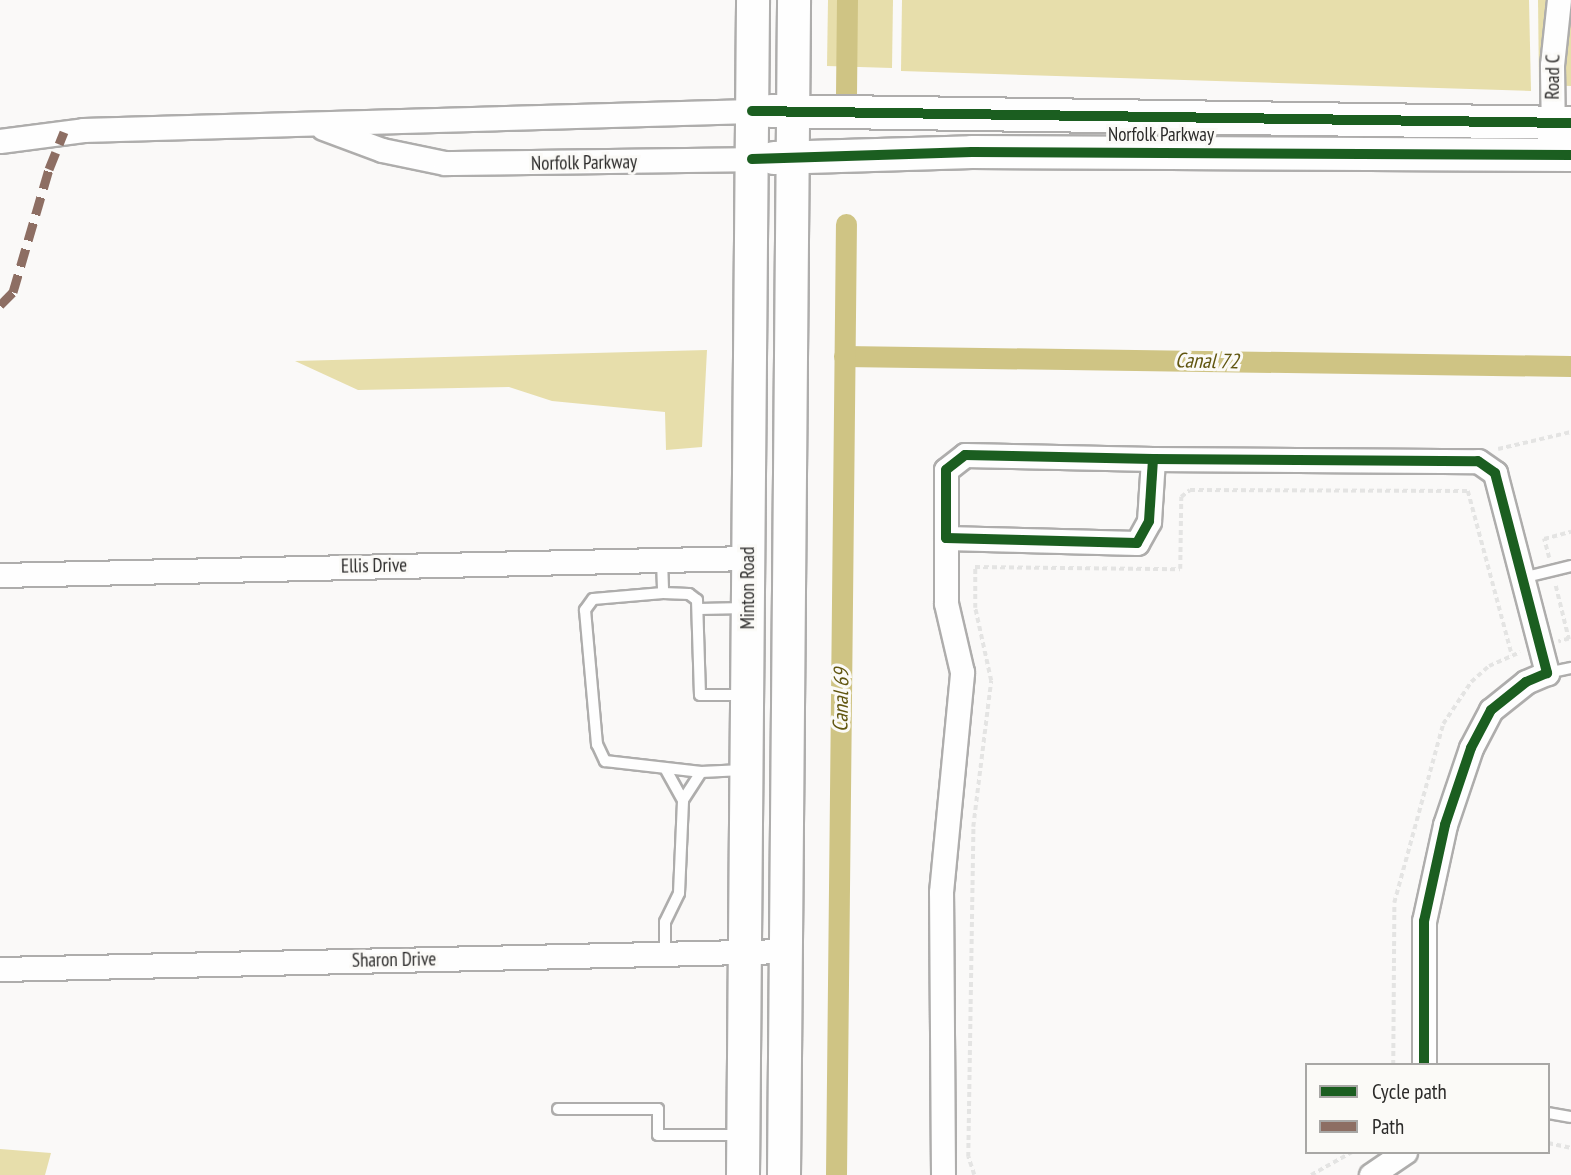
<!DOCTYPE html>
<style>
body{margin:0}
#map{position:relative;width:1571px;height:1175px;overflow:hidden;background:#faf9f8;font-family:"PT Sans Narrow",sans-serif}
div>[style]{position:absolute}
.forest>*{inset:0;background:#e7deab}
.canal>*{height:21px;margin:-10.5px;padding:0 10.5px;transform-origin:10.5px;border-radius:10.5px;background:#cfc484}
.path>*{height:3.5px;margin-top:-1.75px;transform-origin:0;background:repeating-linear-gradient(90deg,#e4e4e3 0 5px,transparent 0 8.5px)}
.roads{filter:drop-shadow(2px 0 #aeadac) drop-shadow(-2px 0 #aeadac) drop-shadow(0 2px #aeadac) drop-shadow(0 -2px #aeadac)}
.lane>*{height:10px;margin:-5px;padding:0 5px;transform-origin:5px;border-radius:5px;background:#fefefe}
.street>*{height:23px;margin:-11.5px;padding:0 11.5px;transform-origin:11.5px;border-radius:11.5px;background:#fefefe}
.secondary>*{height:32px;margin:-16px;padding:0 16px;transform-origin:16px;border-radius:16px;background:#fefefe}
.quiet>*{height:9px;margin-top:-4.5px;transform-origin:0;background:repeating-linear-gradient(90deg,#8d6e63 0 18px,transparent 0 27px)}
.cycleway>*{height:10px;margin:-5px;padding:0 5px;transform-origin:5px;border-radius:5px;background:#1b5e20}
span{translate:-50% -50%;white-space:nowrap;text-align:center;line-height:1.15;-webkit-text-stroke:6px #fbfaf7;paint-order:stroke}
.street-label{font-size:19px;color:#2b2a29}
.water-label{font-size:21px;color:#615610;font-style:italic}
.legend{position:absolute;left:1305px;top:1063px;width:245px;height:91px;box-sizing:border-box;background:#fbfaf7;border:2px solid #a8a7a5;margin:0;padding:9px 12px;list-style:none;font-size:21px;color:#2b2a29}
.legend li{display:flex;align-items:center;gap:14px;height:35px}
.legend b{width:35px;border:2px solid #a8a7a5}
</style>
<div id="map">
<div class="forest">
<div style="clip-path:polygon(828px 0,893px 0,892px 68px,827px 66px)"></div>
<div style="clip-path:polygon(902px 0,1529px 0,1531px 91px,901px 71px)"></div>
<div style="clip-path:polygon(1538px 0,1571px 0,1571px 86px,1539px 85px)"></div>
<div style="clip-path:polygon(707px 350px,702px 447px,666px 450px,665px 412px,552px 401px,509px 387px,358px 390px,295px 361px)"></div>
<div style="clip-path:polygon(0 1149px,51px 1153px,45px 1175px,0 1175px)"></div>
</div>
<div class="canal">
<div style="left:846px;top:94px;width:94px;rotate:-89.4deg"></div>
<div style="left:844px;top:356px;width:727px;rotate:0.79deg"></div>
<div style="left:836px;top:1175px;width:951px;rotate:-89.4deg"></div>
</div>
<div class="path">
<div style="left:1498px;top:449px;width:75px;rotate:-13.1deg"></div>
<div style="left:1549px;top:558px;width:20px;rotate:-105deg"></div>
<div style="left:1544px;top:539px;width:28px;rotate:-15deg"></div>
<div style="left:1556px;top:586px;width:55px;rotate:76.2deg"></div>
<div style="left:1569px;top:639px;width:11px;rotate:165deg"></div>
<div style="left:1393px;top:1065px;width:162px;rotate:-89.6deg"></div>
<div style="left:1394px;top:903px;width:186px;rotate:-74.7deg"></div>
<div style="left:1443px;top:724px;width:50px;rotate:-56.3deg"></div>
<div style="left:1471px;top:682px;width:24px;rotate:-42deg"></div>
<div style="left:1489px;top:666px;width:34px;rotate:-24deg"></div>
<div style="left:1548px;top:1143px;width:24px;rotate:12deg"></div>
<div style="left:974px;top:1175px;width:19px;rotate:-108deg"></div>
<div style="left:968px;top:1157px;width:330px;rotate:-89.1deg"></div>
<div style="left:973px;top:827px;width:147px;rotate:-83deg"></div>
<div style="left:991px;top:681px;width:75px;rotate:-102.4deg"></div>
<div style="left:975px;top:608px;width:41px;rotate:-90deg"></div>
<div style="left:975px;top:567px;width:205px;rotate:0.6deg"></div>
<div style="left:1180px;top:569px;width:72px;rotate:-89.2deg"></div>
<div style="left:1181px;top:497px;width:11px;rotate:-38deg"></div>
<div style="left:1190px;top:490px;width:278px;rotate:0.2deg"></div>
<div style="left:1468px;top:491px;width:170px;rotate:75deg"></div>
<div style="left:1311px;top:1175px;width:47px;rotate:-29.3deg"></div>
</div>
<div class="roads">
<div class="lane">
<div style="left:662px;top:560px;width:33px;rotate:88deg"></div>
<div style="left:663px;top:593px;width:70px;rotate:175.1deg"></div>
<div style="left:593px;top:599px;width:14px;rotate:126deg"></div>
<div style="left:585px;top:610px;width:135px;rotate:84.9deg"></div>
<div style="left:597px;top:744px;width:19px;rotate:65deg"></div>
<div style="left:605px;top:761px;width:97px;rotate:6.5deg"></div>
<div style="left:701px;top:772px;width:42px;rotate:-2.7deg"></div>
<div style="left:1522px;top:578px;width:50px;rotate:-13.8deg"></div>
<div style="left:663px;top:593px;width:26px;rotate:2deg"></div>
<div style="left:689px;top:594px;width:10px;rotate:37deg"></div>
<div style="left:697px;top:600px;width:95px;rotate:88.2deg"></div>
<div style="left:700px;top:695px;width:45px"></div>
<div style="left:699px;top:609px;width:46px;rotate:-1.2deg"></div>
<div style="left:1547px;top:673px;width:25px;rotate:-12deg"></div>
<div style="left:665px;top:768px;width:37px;rotate:61deg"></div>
<div style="left:665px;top:954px;width:32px;rotate:-90deg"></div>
<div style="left:665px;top:922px;width:32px;rotate:-64deg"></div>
<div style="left:679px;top:893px;width:93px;rotate:-87.5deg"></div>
<div style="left:683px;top:800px;width:33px;rotate:-57deg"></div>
<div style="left:558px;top:1109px;width:100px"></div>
<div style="left:658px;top:1109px;width:26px;rotate:90deg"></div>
<div style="left:658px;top:1135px;width:83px"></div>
<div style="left:1548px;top:1113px;width:23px;rotate:10deg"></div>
</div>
<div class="street">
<div style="left:323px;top:128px;width:63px;rotate:20.4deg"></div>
<div style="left:382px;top:150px;width:64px;rotate:11.7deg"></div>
<div style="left:445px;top:163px;width:307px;rotate:-0.7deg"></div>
<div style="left:1553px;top:138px;width:73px;rotate:-90.8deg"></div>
<div style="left:1552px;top:65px;width:65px;rotate:-83.9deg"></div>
<div style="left:0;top:141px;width:84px;rotate:-7.5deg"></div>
<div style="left:83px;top:130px;width:669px;rotate:-1.63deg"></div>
<div style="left:1153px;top:459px;width:188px;rotate:-178.8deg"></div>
<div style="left:965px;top:455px;width:24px;rotate:142deg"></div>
<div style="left:946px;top:470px;width:68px;rotate:90deg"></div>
<div style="left:946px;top:538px;width:191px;rotate:1.5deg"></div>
<div style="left:1137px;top:543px;width:25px;rotate:-61deg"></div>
<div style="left:1149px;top:521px;width:62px;rotate:-86.3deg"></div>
<div style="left:1153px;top:459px;width:325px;rotate:0.4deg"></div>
<div style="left:1478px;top:461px;width:21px;rotate:35deg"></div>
<div style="left:1495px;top:473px;width:207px;rotate:75.4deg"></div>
<div style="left:1547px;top:673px;width:23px;rotate:157deg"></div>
<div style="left:1526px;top:682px;width:45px;rotate:141.3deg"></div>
<div style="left:1491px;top:710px;width:43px;rotate:117.8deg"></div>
<div style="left:1471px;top:748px;width:81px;rotate:108.7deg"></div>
<div style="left:1445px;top:825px;width:98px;rotate:102.3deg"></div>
<div style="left:1424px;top:921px;width:144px;rotate:90deg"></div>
<div style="left:0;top:575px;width:748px;rotate:-1.3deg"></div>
<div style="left:0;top:969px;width:787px;rotate:-1.31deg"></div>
<div style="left:943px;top:1175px;width:283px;rotate:-90.4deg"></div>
<div style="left:941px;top:892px;width:221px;rotate:-84.5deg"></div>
<div style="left:962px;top:672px;width:71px;rotate:-103.1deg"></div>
<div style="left:946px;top:603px;width:65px;rotate:-90deg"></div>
<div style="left:1371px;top:1175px;width:41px;rotate:-34.1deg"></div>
</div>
<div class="secondary">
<div style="left:771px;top:111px;width:800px;rotate:0.86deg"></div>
<div style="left:774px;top:158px;width:198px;rotate:-1.7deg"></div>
<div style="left:972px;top:152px;width:599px;rotate:0.29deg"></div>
<div style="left:743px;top:1175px;width:1175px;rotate:-89.51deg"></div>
<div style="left:784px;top:1175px;width:1175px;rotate:-89.51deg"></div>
</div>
</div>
<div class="quiet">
<div style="left:0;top:305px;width:18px;rotate:-45deg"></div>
<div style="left:13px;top:292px;width:128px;rotate:-73.7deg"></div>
<div style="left:49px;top:169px;width:40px;rotate:-68deg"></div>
</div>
<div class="cycleway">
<div style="left:752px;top:111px;width:819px;rotate:0.84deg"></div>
<div style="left:752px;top:159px;width:220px;rotate:-1.8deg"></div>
<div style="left:972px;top:152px;width:599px;rotate:0.29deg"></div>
<div style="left:1153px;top:459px;width:188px;rotate:-178.8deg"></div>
<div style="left:965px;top:455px;width:24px;rotate:142deg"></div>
<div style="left:946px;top:470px;width:68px;rotate:90deg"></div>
<div style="left:946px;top:538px;width:191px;rotate:1.5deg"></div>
<div style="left:1137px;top:543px;width:25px;rotate:-61deg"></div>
<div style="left:1149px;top:521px;width:62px;rotate:-86.3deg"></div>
<div style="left:1153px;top:459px;width:325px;rotate:0.4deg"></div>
<div style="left:1478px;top:461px;width:21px;rotate:35deg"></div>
<div style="left:1495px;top:473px;width:207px;rotate:75.4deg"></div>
<div style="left:1547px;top:673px;width:23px;rotate:157deg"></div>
<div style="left:1526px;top:682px;width:45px;rotate:141.3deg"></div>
<div style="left:1491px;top:710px;width:43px;rotate:117.8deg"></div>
<div style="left:1471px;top:748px;width:81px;rotate:108.7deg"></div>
<div style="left:1445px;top:825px;width:98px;rotate:102.3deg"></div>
<div style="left:1424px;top:921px;width:144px;rotate:90deg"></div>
</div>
<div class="street-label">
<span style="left:1553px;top:77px;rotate:-89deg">Road C</span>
<span style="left:1161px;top:135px">Norfolk Parkway</span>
<span style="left:584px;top:163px;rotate:-1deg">Norfolk Parkway</span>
<span style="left:374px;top:566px;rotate:-1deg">Ellis Drive</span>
<span style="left:748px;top:588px;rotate:-90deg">Minton Road</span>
<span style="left:394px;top:960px;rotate:-1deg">Sharon Drive</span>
</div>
<div class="water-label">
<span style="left:1207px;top:361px;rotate:1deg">Canal 72</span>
<span style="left:841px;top:700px;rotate:-89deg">Canal 69</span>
</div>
<ul class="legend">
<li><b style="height:9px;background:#1b5e20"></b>Cycle path</li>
<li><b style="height:9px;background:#8d6e63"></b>Path</li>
</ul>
</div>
